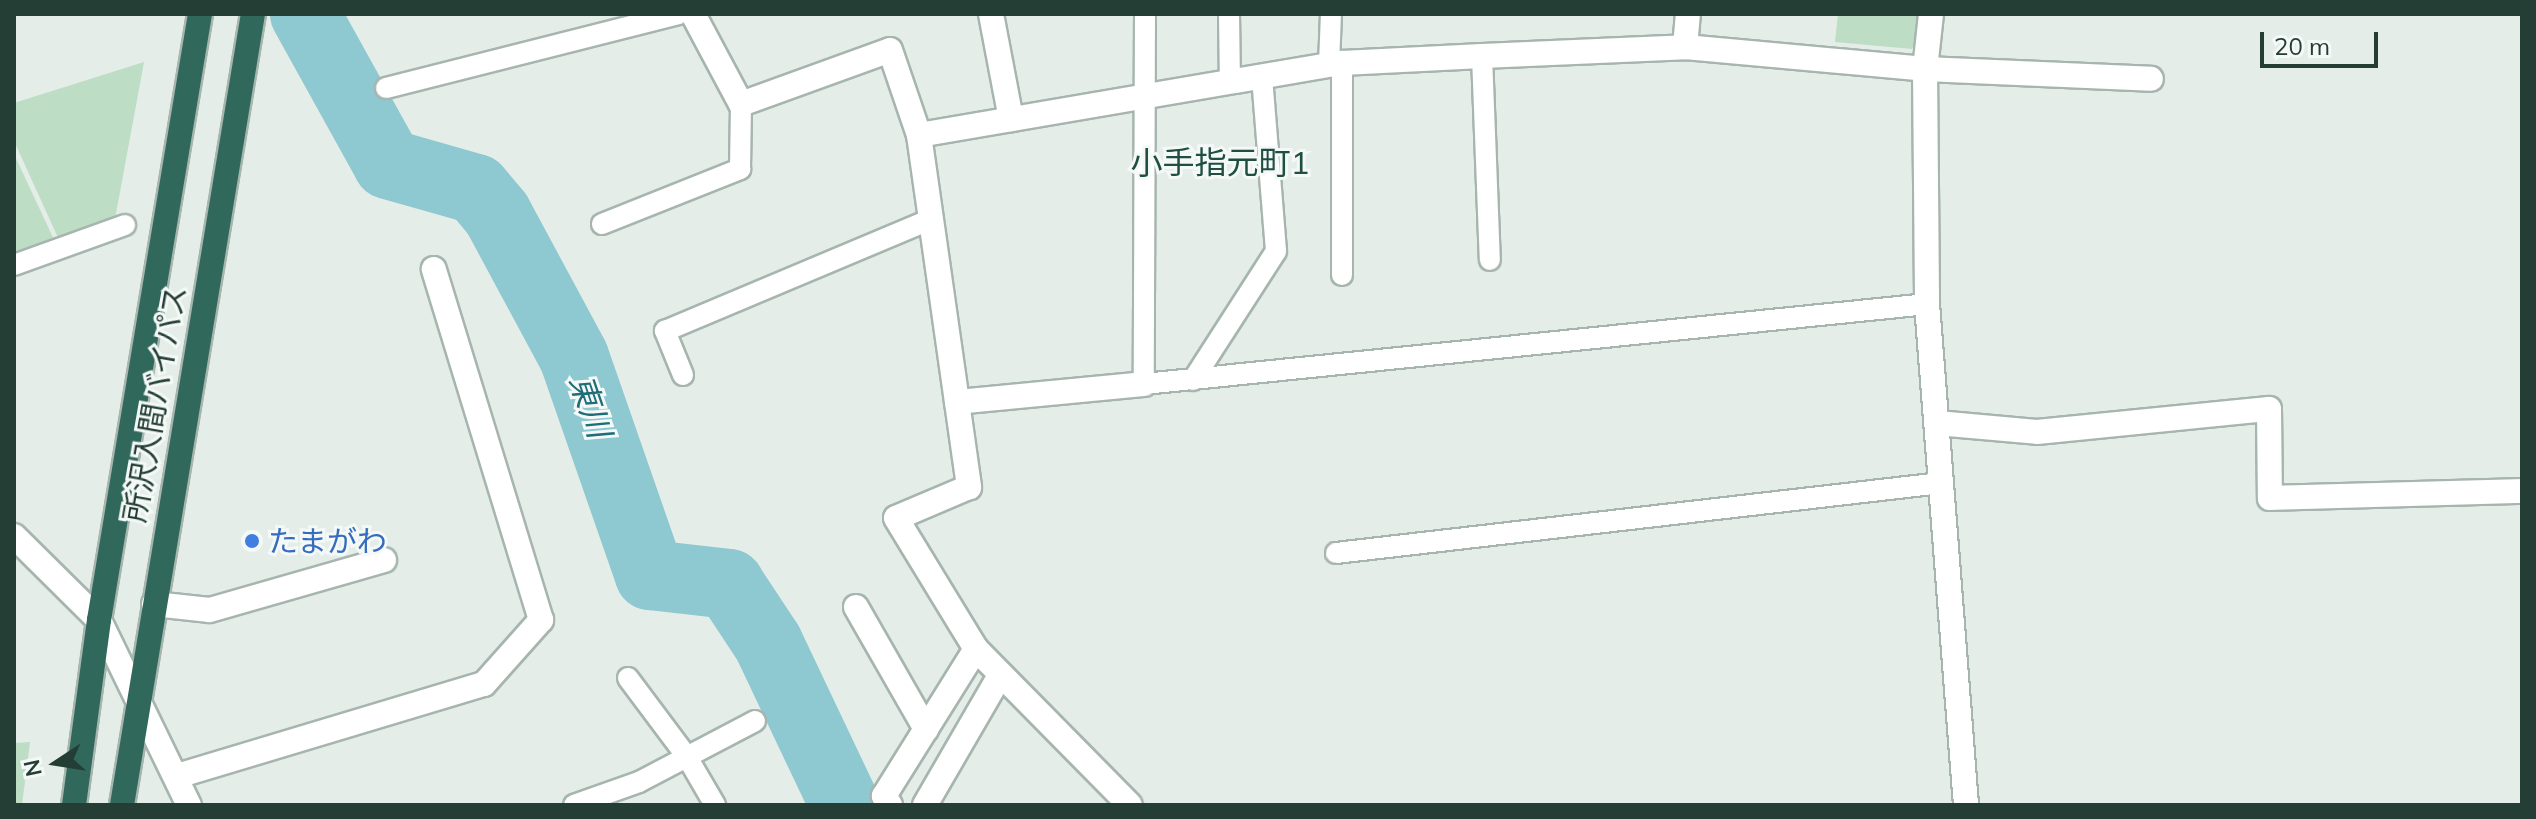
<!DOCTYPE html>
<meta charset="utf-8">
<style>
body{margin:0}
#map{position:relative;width:2536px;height:819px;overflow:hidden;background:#e4ede8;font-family:Mulish,"Noto Sans JP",sans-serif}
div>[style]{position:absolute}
.green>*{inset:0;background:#bdddc5}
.river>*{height:70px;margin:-35px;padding:0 35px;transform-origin:35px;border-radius:35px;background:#8ec8d0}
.roads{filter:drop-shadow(2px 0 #a7b5af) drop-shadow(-2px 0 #a7b5af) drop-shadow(0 2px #a7b5af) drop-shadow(0 -2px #a7b5af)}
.lane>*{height:20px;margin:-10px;padding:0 10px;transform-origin:10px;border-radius:10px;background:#fff}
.street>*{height:24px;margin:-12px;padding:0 12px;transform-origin:12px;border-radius:12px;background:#fff}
.highway>*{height:24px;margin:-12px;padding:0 12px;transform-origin:12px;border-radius:12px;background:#30695b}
.dots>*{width:22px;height:22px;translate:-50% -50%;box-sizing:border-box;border:4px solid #f4f9f7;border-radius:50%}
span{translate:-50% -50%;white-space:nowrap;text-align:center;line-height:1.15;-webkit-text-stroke:6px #f4f9f7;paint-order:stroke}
.street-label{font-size:30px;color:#243e36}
.shop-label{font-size:30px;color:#366cbe}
.left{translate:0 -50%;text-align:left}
.neighbourhood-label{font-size:32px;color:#204f42}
.water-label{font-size:32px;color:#1f6d78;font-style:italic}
.frame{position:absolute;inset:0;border:16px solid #243e36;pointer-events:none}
.north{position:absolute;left:16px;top:723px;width:80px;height:80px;-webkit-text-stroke:6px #f4f9f7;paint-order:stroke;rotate:258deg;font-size:22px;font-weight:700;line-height:32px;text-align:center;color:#243e36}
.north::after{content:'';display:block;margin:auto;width:28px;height:36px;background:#243e36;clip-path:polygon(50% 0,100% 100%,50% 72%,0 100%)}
.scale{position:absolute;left:2260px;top:32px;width:118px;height:36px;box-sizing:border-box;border:4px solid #243e36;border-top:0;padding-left:10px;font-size:24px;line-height:28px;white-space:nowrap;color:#243e36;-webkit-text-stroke:6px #f4f9f7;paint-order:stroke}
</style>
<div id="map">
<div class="green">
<div style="clip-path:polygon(1838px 14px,1920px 14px,1917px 39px,1912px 49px,1835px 42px)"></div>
<div style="clip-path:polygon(144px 62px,115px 219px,60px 242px,14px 141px,14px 103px)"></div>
<div style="clip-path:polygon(14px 154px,56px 244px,14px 258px)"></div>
<div style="clip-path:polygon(30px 742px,22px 805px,14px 805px,14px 743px)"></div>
</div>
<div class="river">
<div style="left:305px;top:14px;width:171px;rotate:61deg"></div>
<div style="left:388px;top:164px;width:91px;rotate:15.9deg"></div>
<div style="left:476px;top:189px;width:33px;rotate:50deg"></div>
<div style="left:497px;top:214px;width:162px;rotate:61.7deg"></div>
<div style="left:574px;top:357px;width:231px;rotate:70.8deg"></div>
<div style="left:650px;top:575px;width:80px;rotate:6.5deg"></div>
<div style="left:729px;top:584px;width:71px;rotate:56.5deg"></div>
<div style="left:768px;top:643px;width:179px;rotate:64.6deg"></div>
</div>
<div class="roads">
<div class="lane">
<div style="left:1145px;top:14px;width:370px;rotate:90.2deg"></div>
<div style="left:1144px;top:384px;width:787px;rotate:-5.83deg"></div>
<div style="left:1229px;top:14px;width:68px;rotate:89.2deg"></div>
<div style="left:1482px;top:56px;width:204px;rotate:87.8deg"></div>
<div style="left:1342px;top:63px;width:212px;rotate:90deg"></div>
<div style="left:1329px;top:65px;width:51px;rotate:-87.8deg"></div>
<div style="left:386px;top:88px;width:302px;rotate:-14.2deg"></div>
<div style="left:602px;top:224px;width:149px;rotate:-21.7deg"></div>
<div style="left:740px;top:169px;width:65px;rotate:-89.1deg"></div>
<div style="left:14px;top:265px;width:118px;rotate:-19.8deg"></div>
<div style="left:683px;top:375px;width:48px;rotate:-112.2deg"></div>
<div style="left:665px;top:331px;width:289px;rotate:-22.8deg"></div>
<div style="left:1193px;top:380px;width:153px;rotate:-57.2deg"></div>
<div style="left:1276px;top:251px;width:176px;rotate:-94.6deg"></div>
<div style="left:1336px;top:553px;width:609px;rotate:-6.6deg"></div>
<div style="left:628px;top:678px;width:99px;rotate:53.2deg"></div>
<div style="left:687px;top:757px;width:56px;rotate:59.7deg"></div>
<div style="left:574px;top:805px;width:69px;rotate:-19.5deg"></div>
<div style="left:639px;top:782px;width:131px;rotate:-27.7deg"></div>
</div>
<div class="street">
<div style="left:693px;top:14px;width:102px;rotate:61.9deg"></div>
<div style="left:741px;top:104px;width:158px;rotate:-19.9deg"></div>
<div style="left:890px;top:50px;width:90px;rotate:71.2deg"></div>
<div style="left:919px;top:135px;width:429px;rotate:-9.7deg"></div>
<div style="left:1342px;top:63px;width:140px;rotate:-2.9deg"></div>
<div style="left:1482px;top:56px;width:203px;rotate:-2.5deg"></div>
<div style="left:1685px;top:47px;width:241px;rotate:5.2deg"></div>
<div style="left:1925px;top:69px;width:226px;rotate:2.5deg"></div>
<div style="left:991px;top:14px;width:107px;rotate:79.2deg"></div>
<div style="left:1931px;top:14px;width:55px;rotate:96.2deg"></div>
<div style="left:1925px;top:69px;width:235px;rotate:89.5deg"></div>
<div style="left:1927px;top:304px;width:503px;rotate:85.55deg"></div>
<div style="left:1685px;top:47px;width:33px;rotate:-85deg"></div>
<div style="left:919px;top:135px;width:356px;rotate:81.9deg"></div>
<div style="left:969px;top:487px;width:79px;rotate:157deg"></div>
<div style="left:896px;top:518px;width:153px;rotate:58.6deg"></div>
<div style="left:976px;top:649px;width:219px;rotate:45.4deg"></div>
<div style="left:957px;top:402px;width:188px;rotate:-5.5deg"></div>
<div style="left:1937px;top:423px;width:100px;rotate:5.1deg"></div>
<div style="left:2037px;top:432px;width:233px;rotate:-5.7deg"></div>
<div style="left:2269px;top:409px;width:89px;rotate:89.4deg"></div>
<div style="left:2270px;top:498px;width:252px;rotate:-1.6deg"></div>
<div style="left:14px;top:536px;width:120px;rotate:44.7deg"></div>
<div style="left:99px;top:620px;width:206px;rotate:64.1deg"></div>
<div style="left:154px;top:604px;width:56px;rotate:6.1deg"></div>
<div style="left:210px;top:610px;width:181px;rotate:-16deg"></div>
<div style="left:856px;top:607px;width:141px;rotate:60.2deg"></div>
<div style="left:177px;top:776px;width:320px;rotate:-16.7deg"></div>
<div style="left:484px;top:684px;width:86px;rotate:-48.3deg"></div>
<div style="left:541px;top:620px;width:367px;rotate:-107deg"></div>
<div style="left:890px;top:805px;width:11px;rotate:-124deg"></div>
<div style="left:884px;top:796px;width:173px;rotate:-58deg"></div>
<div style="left:925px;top:805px;width:151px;rotate:-59.9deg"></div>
</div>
<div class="highway">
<div style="left:74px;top:805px;width:187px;rotate:-82.3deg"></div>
<div style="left:99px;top:620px;width:614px;rotate:-80.54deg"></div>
<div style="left:122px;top:805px;width:802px;rotate:-80.6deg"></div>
</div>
</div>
<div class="dots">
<div style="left:252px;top:541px;background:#3f7fe0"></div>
</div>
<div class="street-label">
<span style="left:155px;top:404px;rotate:-80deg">所沢入間バイパス</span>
</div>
<div class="shop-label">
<span class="left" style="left:268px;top:541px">たまがわ</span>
</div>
<div class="neighbourhood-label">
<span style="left:1220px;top:162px">小手指元町1</span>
</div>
<div class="water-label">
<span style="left:591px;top:406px;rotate:71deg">東川</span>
</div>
<div class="frame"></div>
<div class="north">N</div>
<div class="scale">20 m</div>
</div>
